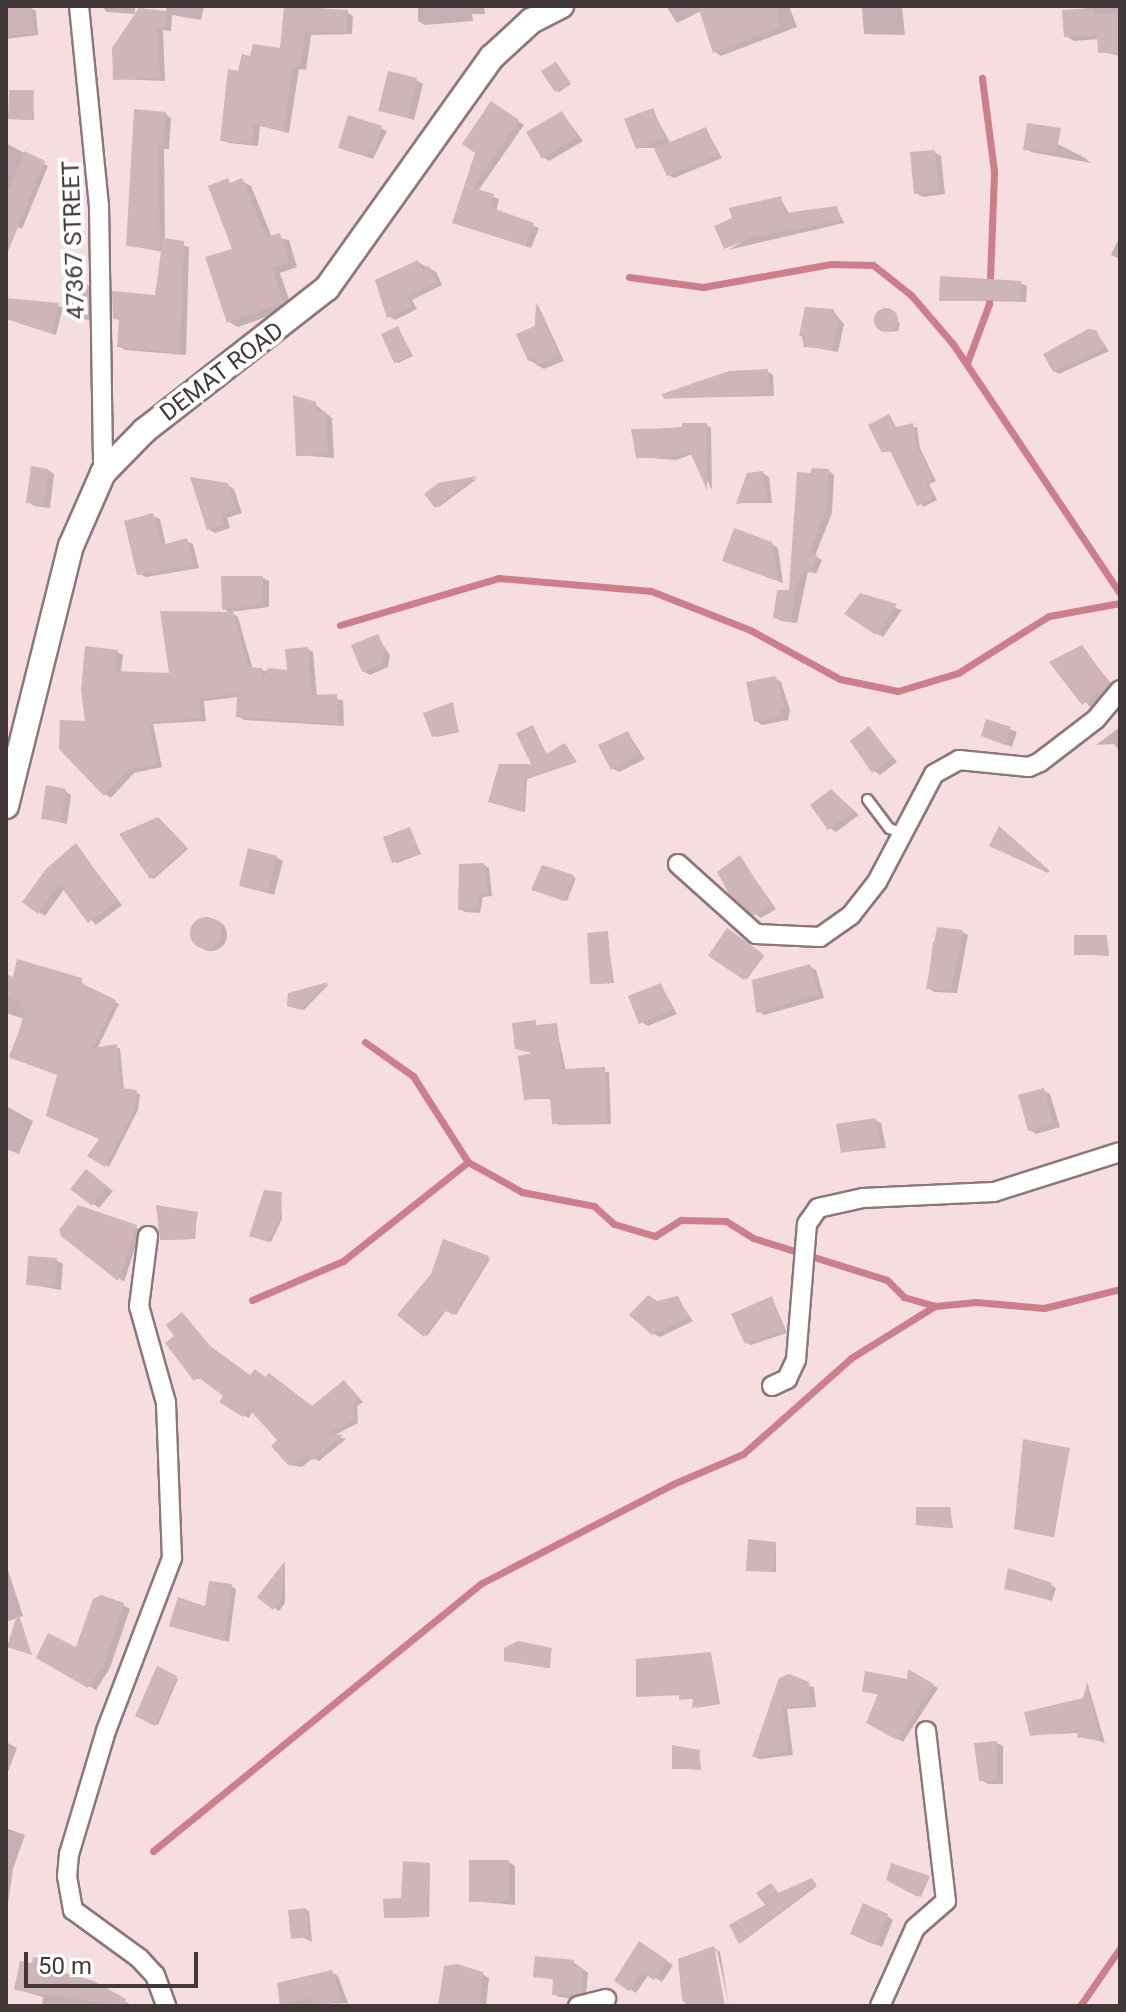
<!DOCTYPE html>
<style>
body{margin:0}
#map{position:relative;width:1126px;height:2012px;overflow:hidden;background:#f6dde0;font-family:Roboto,sans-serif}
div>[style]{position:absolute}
.shadow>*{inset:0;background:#0003}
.round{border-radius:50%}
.stream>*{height:7px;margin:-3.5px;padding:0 3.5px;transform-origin:3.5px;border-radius:3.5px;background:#cc7e8b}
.building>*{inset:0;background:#cdb5b8}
.roads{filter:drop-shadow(2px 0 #8d777a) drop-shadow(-2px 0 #8d777a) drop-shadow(0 2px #8d777a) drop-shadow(0 -2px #8d777a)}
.service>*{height:9px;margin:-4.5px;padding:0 4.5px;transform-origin:4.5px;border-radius:4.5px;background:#fff}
.minor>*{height:18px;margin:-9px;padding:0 9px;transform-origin:9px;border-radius:9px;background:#fff}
.tertiary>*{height:24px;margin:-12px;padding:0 12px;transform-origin:12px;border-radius:12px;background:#fff}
span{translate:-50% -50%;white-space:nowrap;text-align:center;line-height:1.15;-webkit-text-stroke:8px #fff;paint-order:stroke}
.street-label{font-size:24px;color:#423839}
.frame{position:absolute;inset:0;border:8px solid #423839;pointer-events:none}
.scale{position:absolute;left:24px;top:1952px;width:174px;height:36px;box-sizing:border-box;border:4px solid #423839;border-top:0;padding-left:10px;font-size:24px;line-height:28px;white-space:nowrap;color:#423839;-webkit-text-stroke:6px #fff;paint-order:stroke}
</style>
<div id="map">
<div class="shadow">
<div style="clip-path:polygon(101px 6px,135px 6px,135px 14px,107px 12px)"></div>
<div style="clip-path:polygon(167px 6px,204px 6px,201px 20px,172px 15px,171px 31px,163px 30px,165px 81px,115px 79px,140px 10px,166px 13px)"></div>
<div style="clip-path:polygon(302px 6px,347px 12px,353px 16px,352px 34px,311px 35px,306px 70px,299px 69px,289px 133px,260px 126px,258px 146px,229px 143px,222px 140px,240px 73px,252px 59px,281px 51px)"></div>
<div style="clip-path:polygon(418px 6px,484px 6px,485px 14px,472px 14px,473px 21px,425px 25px,418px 21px)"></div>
<div style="clip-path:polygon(666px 6px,789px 6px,797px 27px,721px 56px,715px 52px,701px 11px,677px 23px)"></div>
<div style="clip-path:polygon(902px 6px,905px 35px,864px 34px,862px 8px)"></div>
<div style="clip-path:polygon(1099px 6px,1120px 6px,1120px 56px,1099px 51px,1099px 39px,1074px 41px,1066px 36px,1064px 12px)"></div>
<div style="clip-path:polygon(31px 8px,36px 11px,38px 35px,6px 39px,6px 10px)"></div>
<div style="clip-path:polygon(556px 64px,571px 84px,559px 92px,556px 91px)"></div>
<div style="clip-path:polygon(416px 80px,423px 84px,414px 120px,381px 110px)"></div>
<div style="clip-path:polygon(33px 92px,34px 120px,13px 119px)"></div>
<div style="clip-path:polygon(497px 107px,524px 125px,478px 191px,499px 199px,496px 211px,539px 228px,531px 248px,454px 222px)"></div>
<div style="clip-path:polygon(652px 110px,671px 144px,706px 129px,722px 158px,674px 178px,668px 175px,655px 148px,638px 148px)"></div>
<div style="clip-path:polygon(562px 113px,583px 141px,549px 161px,543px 157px)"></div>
<div style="clip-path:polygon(165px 114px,171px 118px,169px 149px,164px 149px,165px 241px,189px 247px,186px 355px,125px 350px,119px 346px,120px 321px,115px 318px,156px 297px,163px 252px,128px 245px)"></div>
<div style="clip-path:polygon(381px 128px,387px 131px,373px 159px,347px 150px)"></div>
<div style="clip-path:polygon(1028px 129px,1085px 158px,1091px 163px,1031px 152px,1025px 148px)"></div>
<div style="clip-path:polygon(6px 143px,48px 166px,22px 229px,6px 222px)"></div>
<div style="clip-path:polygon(934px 152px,941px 156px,945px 194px,923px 197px,916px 193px)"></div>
<div style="clip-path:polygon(242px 181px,251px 186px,272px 237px,289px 240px,297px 267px,280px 273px,292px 308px,238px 327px,229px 322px)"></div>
<div style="clip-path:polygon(781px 199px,789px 214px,837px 208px,844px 223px,728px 250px,759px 232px,726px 248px,717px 227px,734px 220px,732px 209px)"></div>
<div style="clip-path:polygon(1117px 242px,1120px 243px,1120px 259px,1111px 255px)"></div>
<div style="clip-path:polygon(418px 262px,436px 272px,442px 285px,412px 300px,417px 309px,395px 320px,388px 316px)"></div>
<div style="clip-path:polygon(1020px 283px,1027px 286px,1026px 302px,941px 300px)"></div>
<div style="clip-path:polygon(88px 286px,94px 290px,95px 320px,75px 319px,69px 315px)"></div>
<div style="clip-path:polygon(6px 302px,63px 307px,56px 335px,6px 318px)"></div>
<div style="clip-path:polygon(538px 305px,564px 361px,544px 369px,529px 360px)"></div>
<div style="clip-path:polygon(886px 310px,900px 323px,898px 331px,890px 332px,877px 321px)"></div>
<div style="clip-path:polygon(833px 311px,844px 324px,838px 352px,805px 346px,801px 335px)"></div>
<div style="clip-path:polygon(398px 328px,413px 356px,398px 363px,396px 362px)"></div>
<div style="clip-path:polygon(1096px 332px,1109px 351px,1059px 374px,1054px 371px)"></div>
<div style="clip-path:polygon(767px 371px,773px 375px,774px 396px,665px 398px)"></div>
<div style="clip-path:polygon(315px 404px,332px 418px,334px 458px,298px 455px)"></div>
<div style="clip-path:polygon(889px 417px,898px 429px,917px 427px,920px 448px,936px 481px,929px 484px,937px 500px,923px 507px,893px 451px,884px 452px)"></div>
<div style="clip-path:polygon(706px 425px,711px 428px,712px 490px,693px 454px,676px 460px,638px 457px,633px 431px)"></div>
<div style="clip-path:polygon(48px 470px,54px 474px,50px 508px,34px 506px,28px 502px)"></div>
<div style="clip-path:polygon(829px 471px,834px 475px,832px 513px,815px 556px,822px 560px,816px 574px,808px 571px,797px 623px,781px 621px,775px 617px,790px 592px)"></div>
<div style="clip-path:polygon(762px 473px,769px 477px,772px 503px,739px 503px)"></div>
<div style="clip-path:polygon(477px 479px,439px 507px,436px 506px,439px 485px)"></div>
<div style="clip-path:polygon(227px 485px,234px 489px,242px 513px,227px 518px,230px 528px,215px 533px,208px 529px)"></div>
<div style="clip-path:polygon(153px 516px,160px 519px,166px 546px,187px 541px,193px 544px,199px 568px,146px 577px,139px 574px)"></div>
<div style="clip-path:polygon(771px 544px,778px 548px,783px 583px,731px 564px)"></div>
<div style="clip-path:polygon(263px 578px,269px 581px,269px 607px,230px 612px,238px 617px,253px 670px,290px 672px,307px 649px,313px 652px,317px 697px,343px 700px,344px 726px,244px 720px,238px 716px,239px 697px,204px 701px,206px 721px,153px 724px,162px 767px,134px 773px,111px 798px,105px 794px,87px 723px,117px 652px,123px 655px,121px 673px,171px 675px,232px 614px,224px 609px)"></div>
<div style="clip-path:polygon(860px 595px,902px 610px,883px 637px,877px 634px)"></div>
<div style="clip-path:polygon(377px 636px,390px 655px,388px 667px,370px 675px,363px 671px)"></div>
<div style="clip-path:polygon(1082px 648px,1115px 688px,1090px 707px,1052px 663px)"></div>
<div style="clip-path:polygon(775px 678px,781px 682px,790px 710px,788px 720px,762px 725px,756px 721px)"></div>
<div style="clip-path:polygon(453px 705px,459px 732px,437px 737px,434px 735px)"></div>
<div style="clip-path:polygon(988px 721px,1017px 732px,1012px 747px,989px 738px)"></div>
<div style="clip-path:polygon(1120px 727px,1120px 752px,1114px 744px,1096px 745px)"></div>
<div style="clip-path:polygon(532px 728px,548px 756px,565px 745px,577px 762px,527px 779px,525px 812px,493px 802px,534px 766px)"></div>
<div style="clip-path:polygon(870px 729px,897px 762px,880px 775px,874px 771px)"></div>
<div style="clip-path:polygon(628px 733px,645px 759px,619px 772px,612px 768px)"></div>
<div style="clip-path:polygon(65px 791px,71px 795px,67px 824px,43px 818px)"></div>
<div style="clip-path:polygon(838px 796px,859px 815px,836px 832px,830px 828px)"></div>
<div style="clip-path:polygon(161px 821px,188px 849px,154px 879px,151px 878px)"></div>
<div style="clip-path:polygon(410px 829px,421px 854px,397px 863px,394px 861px)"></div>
<div style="clip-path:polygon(76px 846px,122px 905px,96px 925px,65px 888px,45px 916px,39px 912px)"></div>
<div style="clip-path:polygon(276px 857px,283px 861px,274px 895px,241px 885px)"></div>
<div style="clip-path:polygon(740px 858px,776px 909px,761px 918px,755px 914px)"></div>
<div style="clip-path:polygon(484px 865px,489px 868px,492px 896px,483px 897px,480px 913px,465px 912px,460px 909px)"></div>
<div style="clip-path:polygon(543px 867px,576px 878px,567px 901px,536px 890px)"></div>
<div class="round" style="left:195px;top:919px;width:32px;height:32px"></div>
<div style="clip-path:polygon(728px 931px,764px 956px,747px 979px,711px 955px)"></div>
<div style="clip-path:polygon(962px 932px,968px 935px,957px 993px,934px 992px,928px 988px,933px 942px)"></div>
<div style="clip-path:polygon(607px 933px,614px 983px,595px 984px,592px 983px)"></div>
<div style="clip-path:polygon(1107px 937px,1109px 956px,1076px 954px)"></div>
<div style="clip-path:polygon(810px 967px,816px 970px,824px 998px,764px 1015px,758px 1011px)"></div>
<div style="clip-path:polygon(6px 978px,81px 979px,84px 987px,119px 1004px,97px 1049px,120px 1048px,124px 1090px,140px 1094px,138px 1110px,109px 1167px,90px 1155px,101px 1138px,59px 1075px,9px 1057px,24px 1019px,6px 1013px)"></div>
<div style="clip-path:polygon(329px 984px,304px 1010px,292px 1007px,290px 995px)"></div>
<div style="clip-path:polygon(661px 985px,677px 1014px,648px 1026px,641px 1022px)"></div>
<div style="clip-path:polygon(514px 1025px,556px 1025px,566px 1071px,609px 1072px,611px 1124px,558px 1125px,552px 1099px,525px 1099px,537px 1054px)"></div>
<div style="clip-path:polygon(1043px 1090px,1050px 1094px,1060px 1127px,1036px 1134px,1030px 1130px)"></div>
<div style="clip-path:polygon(6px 1106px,33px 1121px,19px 1154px,6px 1149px)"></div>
<div style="clip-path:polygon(875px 1120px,881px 1123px,886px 1148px,843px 1152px)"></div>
<div style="clip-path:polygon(92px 1175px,113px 1191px,99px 1208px,93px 1204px)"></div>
<div style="clip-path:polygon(281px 1194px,282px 1219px,271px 1242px,254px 1237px)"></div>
<div style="clip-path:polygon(197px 1213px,195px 1239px,164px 1240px)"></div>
<div style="clip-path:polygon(136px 1227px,141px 1230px,124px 1282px,62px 1230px)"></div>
<div style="clip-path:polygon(444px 1242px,490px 1259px,456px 1315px,447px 1309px,427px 1336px,400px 1315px,432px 1275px)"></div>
<div style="clip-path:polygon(56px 1260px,63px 1264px,61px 1290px,28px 1284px)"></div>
<div style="clip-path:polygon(677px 1298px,693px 1321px,660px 1337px,654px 1334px,657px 1303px)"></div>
<div style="clip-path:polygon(772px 1298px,787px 1333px,751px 1345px,747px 1343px)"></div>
<div style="clip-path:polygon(182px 1315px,215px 1352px,251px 1377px,313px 1408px,345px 1383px,349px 1386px,363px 1402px,357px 1406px,358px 1423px,333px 1436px,346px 1439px,319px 1461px,313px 1458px,302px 1467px,290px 1465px,280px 1440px,253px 1410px,249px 1418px,221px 1402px,225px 1395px,204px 1379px,196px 1379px,177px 1336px)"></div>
<div style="clip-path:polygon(1069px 1450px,1054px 1537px,1018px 1529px)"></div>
<div style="clip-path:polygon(950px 1509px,953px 1528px,920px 1525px)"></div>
<div style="clip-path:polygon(776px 1544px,776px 1572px,748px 1570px)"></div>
<div style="clip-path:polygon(6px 1564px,23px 1616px,6px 1622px)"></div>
<div style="clip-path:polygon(285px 1564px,285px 1603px,279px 1611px,260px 1597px)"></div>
<div style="clip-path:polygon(1051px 1585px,1056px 1588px,1052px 1601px,1006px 1588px)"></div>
<div style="clip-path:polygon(231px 1586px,236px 1589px,229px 1642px,176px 1628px)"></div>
<div style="clip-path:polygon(123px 1605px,130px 1609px,110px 1668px,96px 1690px,39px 1658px,77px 1649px)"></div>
<div style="clip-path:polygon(551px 1650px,550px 1668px,505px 1660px)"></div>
<div style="clip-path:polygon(711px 1654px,720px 1704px,696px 1708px,695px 1700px,681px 1695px,638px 1696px)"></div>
<div style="clip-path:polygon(158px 1669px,178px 1679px,158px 1725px,137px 1716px)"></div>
<div style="clip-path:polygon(910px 1672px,938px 1688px,903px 1742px,868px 1722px,879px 1695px,865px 1691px,909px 1681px)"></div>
<div style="clip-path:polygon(781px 1680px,814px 1687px,816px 1707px,787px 1709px,793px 1755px,759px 1759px,754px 1756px)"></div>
<div style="clip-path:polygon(1088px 1685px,1105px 1743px,1079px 1733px,1032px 1735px,1085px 1700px)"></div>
<div style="clip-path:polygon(6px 1742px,17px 1748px,6px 1777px)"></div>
<div style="clip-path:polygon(997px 1743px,1003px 1746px,1003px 1784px,988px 1784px,981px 1780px)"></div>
<div style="clip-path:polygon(699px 1752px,701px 1770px,674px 1768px)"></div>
<div style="clip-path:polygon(6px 1828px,25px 1835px,13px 1869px,6px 1917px)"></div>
<div style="clip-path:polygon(509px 1862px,515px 1866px,515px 1905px,471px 1901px)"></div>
<div style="clip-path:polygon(430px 1865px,429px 1917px,388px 1918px,402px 1900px)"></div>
<div style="clip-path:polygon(929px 1878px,921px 1897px,888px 1879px)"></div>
<div style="clip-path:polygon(812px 1880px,817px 1886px,741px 1943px,768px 1905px,773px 1886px,780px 1895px)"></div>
<div style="clip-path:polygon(306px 1910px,309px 1911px,312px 1942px,292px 1932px)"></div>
<div style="clip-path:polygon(887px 1916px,893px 1920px,882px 1947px,858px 1937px)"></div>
<div style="clip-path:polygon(640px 1944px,673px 1965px,662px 1982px,649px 1974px,636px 1993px,616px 1980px)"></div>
<div style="clip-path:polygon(714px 1948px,720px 1952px,729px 2006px,717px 1951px,713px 1951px,722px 2006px,690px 2006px)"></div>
<div style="clip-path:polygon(35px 1960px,57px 1964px,58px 1973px,93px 1983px,133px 2006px,42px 2006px,43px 1997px,16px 1989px)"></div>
<div style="clip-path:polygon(573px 1962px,588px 1973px,586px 1996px,577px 1999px,559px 1997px,554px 1994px,555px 1980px,535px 1975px)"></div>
<div style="clip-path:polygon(331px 1972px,338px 1976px,348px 2003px,279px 2005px,288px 1983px)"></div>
<div style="clip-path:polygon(482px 1974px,489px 1978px,486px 2006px,443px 2006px)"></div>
</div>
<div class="stream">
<div style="left:629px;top:277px;width:75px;rotate:7.7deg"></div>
<div style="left:703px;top:287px;width:130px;rotate:-10.2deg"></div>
<div style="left:831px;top:264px;width:42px;rotate:1.4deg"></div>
<div style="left:873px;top:265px;width:48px;rotate:38.3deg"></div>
<div style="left:911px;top:295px;width:65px;rotate:49.4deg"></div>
<div style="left:953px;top:344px;width:300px;rotate:56.2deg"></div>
<div style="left:967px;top:363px;width:63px;rotate:-69.6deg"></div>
<div style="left:989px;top:304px;width:133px;rotate:-87.8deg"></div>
<div style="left:994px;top:171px;width:94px;rotate:-97.4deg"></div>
<div style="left:340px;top:625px;width:166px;rotate:-16.5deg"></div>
<div style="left:499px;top:578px;width:153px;rotate:4.9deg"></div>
<div style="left:651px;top:591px;width:106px;rotate:21.5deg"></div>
<div style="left:750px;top:630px;width:102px;rotate:28.6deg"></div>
<div style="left:840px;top:679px;width:59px;rotate:11.7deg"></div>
<div style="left:898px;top:691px;width:63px;rotate:-16.7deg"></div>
<div style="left:958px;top:673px;width:107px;rotate:-32.1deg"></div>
<div style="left:1049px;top:616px;width:72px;rotate:-10.4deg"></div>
<div style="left:365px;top:1042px;width:59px;rotate:35.3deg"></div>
<div style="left:413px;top:1076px;width:102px;rotate:57.4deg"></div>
<div style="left:468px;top:1162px;width:62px;rotate:29.1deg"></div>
<div style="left:522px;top:1192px;width:73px;rotate:11deg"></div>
<div style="left:594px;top:1206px;width:27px;rotate:42deg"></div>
<div style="left:614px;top:1224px;width:43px;rotate:16.3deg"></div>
<div style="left:655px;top:1236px;width:31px;rotate:-32deg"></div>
<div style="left:681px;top:1220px;width:45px;rotate:1.3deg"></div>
<div style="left:726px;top:1221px;width:32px;rotate:32deg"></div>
<div style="left:753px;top:1238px;width:140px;rotate:17.4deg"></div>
<div style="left:887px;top:1280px;width:24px;rotate:45deg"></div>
<div style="left:904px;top:1297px;width:32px;rotate:16deg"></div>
<div style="left:935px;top:1306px;width:41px;rotate:-5.6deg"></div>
<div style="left:976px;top:1302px;width:68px;rotate:5deg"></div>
<div style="left:1044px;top:1308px;width:78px;rotate:-14deg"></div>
<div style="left:252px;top:1300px;width:99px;rotate:-23.2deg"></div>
<div style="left:343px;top:1261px;width:159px;rotate:-38.4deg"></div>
<div style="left:153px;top:1851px;width:424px;rotate:-39.2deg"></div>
<div style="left:482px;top:1583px;width:215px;rotate:-27.4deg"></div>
<div style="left:673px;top:1484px;width:76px;rotate:-23.2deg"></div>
<div style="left:743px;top:1454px;width:144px;rotate:-41.6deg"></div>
<div style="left:851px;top:1358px;width:99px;rotate:-31.8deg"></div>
<div style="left:1080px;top:2006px;width:70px;rotate:-55.4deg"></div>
</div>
<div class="building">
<div style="clip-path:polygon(31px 6px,34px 33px,6px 36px,6px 8px)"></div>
<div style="clip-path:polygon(284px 6px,348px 10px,346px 32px,305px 32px,300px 67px,293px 66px,283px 131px,254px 124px,252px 144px,220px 141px,228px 69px,238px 71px,242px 54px,250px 56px,253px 44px,280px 48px)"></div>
<div style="clip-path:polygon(698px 6px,776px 6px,780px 28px,713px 53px)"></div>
<div style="clip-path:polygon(139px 8px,166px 11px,165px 29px,157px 28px,160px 78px,113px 80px,112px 48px)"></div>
<div style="clip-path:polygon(1094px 8px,1094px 14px,1120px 13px,1120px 52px,1098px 53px,1097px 35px,1064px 37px,1062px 10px)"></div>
<div style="clip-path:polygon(556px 62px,570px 82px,555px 92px,541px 71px)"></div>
<div style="clip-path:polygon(388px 71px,417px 78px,408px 118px,378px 111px)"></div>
<div style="clip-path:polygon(9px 90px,34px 90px,32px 120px,8px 119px)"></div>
<div style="clip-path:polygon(491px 101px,519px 120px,473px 188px,494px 194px,490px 207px,534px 223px,525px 246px,452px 223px,475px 153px,462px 144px)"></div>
<div style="clip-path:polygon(653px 108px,665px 139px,636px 149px,624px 119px)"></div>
<div style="clip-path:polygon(134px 109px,166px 112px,163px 147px,158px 146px,160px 250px,126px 246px)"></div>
<div style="clip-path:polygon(562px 111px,577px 137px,542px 159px,526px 132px)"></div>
<div style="clip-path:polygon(348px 115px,382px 126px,374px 152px,369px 150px,367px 157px,338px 148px)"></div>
<div style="clip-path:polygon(1027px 123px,1061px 128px,1056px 153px,1023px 150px)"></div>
<div style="clip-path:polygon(706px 127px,718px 155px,667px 176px,654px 149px)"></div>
<div style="clip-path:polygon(935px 150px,939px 192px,914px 194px,910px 152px)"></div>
<div style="clip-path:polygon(24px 151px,45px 161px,7px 254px,6px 196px)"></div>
<div style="clip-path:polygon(228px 178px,230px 183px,242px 178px,266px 237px,280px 233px,289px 262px,272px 268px,284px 303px,227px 323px,205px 257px,232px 249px,208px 186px)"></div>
<div style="clip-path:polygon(781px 196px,785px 213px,837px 206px,840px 221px,751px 238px,724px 249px,714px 226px,732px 218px,729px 208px)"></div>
<div style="clip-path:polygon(163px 238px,184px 241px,180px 353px,117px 347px,119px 319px,113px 319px,112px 291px,155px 295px)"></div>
<div style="clip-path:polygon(418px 260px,422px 270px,429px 266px,437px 282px,407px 296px,412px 306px,387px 318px,375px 280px)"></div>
<div style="clip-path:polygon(940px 276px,1021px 281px,1020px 300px,939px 301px)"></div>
<div style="clip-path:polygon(69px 283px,88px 284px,89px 318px,67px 316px)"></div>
<div style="clip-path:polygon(6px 298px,59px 303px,52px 334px,6px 319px)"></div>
<div style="clip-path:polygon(536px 302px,559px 357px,536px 366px,536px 358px,528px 361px,516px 334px,535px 326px)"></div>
<div style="clip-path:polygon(805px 307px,834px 309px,834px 318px,839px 318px,832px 349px,803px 347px,804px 336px,799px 336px)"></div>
<div class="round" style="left:874px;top:308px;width:24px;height:24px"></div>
<div style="clip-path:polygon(398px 326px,411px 355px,394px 363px,381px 334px)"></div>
<div style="clip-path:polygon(1088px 329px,1096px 330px,1105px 348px,1053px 372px,1043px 354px)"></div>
<div style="clip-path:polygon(768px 369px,769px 394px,664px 399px,662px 394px,729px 371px)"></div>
<div style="clip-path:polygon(293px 395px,316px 402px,316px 412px,326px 412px,328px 455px,296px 456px)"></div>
<div style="clip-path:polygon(889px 414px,896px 427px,913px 423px,916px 445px,933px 479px,926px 482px,934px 498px,917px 506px,889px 449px,882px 453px,868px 425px)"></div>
<div style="clip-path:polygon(682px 423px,707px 423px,707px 490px,690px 452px,669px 458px,636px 458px,631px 429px,682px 428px)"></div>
<div style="clip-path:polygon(31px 466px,48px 469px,44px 505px,26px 503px)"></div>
<div style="clip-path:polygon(812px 468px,829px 469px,827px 509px,810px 552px,817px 555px,810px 573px,803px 570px,795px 590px,791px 621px,773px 618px,777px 590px,789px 590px,797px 472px,810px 473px)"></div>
<div style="clip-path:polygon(763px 471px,767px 500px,736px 504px,747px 473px)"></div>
<div style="clip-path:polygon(477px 476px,435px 508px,424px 494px,438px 483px)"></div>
<div style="clip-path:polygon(190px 477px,228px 483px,236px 510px,221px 515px,224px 525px,207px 530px)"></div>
<div style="clip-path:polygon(153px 513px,162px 545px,187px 538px,194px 565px,137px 575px,124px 521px)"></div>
<div style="clip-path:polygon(734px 528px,772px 542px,778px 581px,722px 561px)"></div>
<div style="clip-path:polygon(221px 576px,263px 576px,263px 604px,222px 610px)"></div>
<div style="clip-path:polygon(860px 593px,897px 604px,876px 635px,844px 614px)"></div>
<div style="clip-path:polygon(160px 611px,233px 612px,248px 667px,262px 668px,262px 682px,268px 668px,287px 670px,285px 649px,308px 647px,312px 695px,337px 694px,338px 724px,236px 717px,237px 694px,199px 699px,201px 718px,148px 722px,157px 764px,128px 770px,104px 796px,59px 749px,60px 720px,85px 721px,81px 690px,85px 646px,118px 650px,115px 671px,169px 673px)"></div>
<div style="clip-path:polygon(378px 634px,385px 650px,382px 664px,362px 672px,351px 645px)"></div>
<div style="clip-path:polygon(1082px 645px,1110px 684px,1082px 705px,1049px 662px)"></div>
<div style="clip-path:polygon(775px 676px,785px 707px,780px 708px,782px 717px,754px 722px,746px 682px)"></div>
<div style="clip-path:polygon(453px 702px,458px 731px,432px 737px,423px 713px)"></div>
<div style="clip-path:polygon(986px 719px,1011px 727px,1005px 745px,981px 736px)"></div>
<div style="clip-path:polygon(533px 725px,546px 754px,565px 743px,576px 761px,525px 778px,523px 812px,488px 802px,499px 764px,531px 764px,516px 733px)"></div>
<div style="clip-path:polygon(869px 726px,892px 758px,872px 773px,850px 741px)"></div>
<div style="clip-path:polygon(628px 731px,639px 755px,611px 770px,598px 745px)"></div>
<div style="clip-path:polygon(46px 785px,66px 789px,60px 822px,41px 819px)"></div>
<div style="clip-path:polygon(831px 789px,854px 811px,828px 830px,810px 805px)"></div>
<div style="clip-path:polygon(158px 817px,187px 847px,150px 879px,119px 834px)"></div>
<div style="clip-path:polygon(999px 826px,1050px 871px,1048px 873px,989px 846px)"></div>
<div style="clip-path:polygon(410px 827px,420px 853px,392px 863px,383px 837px)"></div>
<div style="clip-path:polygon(76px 843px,117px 901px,88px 923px,59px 884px,38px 914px,22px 902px,46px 869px)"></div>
<div style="clip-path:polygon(248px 848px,277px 856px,267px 893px,239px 886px)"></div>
<div style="clip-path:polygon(740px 855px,771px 905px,753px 916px,729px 894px,717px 872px)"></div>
<div style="clip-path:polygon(484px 863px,488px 894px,478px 895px,475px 911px,458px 910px,459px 864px)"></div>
<div style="clip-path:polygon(542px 865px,574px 875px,564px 901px,531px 890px)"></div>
<div class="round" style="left:190px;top:917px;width:32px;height:32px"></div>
<div style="clip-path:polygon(937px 927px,963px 930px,951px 991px,926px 989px)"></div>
<div style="clip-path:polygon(727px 928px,763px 954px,744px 980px,708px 956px)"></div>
<div style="clip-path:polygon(608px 931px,612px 983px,590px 984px,587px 933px)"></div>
<div style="clip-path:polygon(1074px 935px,1107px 935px,1107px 955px,1074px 955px)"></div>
<div style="clip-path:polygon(17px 959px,82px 978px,81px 983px,116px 1000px,93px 1048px,117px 1044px,121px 1088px,137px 1090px,135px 1108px,105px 1167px,87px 1156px,99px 1139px,46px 1116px,57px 1075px,11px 1058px,25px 1010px,20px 1008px,22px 1002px,6px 996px,6px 974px,13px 977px)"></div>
<div style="clip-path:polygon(810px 964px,819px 995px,756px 1013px,752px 980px)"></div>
<div style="clip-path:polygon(328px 982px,301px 1010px,287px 1006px,288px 993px)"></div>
<div style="clip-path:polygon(661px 983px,672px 1010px,639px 1024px,628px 996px)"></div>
<div style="clip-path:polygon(536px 1020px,536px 1025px,557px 1023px,562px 1069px,605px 1067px,607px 1123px,552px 1124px,550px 1097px,524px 1100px,518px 1056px,532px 1053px,515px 1049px,512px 1023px)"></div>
<div style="clip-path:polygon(1044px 1088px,1054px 1124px,1028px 1131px,1018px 1095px)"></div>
<div style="clip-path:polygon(875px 1118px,881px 1145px,841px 1153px,836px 1124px)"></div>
<div style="clip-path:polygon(86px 1169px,107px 1186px,92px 1206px,70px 1189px)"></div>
<div style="clip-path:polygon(264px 1190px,282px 1192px,280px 1217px,268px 1242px,249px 1236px)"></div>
<div style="clip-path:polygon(78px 1205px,137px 1225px,118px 1281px,61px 1236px,59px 1230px)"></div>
<div style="clip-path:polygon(156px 1205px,198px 1212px,193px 1239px,160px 1240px)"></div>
<div style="clip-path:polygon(443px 1239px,489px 1256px,453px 1315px,444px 1310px,424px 1337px,397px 1315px,431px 1274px)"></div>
<div style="clip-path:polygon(28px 1256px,57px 1258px,55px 1287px,26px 1285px)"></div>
<div style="clip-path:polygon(648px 1295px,657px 1301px,678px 1296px,689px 1318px,652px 1335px,629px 1315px)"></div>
<div style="clip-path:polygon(772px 1296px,783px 1331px,745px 1344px,731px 1314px)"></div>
<div style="clip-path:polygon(182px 1312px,210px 1346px,250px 1375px,255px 1369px,265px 1377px,269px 1373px,312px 1406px,344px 1380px,359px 1399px,353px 1404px,354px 1420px,328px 1434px,343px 1435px,313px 1460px,308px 1455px,289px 1466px,271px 1446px,277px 1440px,248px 1408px,243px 1417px,219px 1402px,223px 1396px,198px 1377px,194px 1381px,165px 1343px,174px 1336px,166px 1325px)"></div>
<div style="clip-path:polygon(1023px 1439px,1070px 1448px,1052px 1537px,1014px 1529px)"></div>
<div style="clip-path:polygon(916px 1507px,951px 1507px,951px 1528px,916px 1525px)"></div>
<div style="clip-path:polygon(748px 1539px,776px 1542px,774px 1572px,746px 1571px)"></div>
<div style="clip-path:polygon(285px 1561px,281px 1600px,273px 1610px,257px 1597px)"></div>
<div style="clip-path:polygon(1008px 1568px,1052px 1583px,1046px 1599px,1004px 1589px)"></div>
<div style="clip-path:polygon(209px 1581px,232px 1584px,224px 1641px,169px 1626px,178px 1597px,205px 1606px)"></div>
<div style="clip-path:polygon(101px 1595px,124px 1603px,104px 1665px,88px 1688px,36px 1658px,48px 1633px,76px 1647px,93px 1599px)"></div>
<div style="clip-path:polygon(18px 1612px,32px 1655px,7px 1647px)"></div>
<div style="clip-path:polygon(518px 1641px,552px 1648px,548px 1668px,504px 1661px,504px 1648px)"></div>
<div style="clip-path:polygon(711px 1652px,718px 1703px,692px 1708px,693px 1699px,679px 1700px,679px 1695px,636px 1697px,636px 1659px)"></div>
<div style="clip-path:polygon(157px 1666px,177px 1676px,155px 1726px,135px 1716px)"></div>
<div style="clip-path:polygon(908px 1669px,934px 1684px,897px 1740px,866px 1723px,878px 1694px,862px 1692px,865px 1671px,907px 1679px)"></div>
<div style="clip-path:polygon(789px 1674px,809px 1682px,811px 1705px,782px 1707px,788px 1752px,752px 1757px,779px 1678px)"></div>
<div style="clip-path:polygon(1087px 1682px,1100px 1741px,1077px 1737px,1078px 1730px,1030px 1736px,1024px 1712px,1083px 1698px)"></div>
<div style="clip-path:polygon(997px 1741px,997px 1781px,979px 1781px,974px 1743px)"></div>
<div style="clip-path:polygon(672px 1745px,700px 1750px,699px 1769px,672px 1769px)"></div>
<div style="clip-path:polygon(469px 1860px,509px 1860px,509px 1902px,469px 1902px)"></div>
<div style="clip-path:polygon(403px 1861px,430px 1863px,427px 1917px,384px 1918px,383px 1899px,401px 1898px)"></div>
<div style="clip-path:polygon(891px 1863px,930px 1876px,918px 1897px,886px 1880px)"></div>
<div style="clip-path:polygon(812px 1878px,816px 1884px,739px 1944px,729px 1925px,765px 1905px,756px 1893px,771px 1883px,778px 1893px)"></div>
<div style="clip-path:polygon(863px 1903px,888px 1914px,875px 1945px,850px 1934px)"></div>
<div style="clip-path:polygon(306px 1908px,310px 1937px,291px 1939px,288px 1910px)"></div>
<div style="clip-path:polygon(639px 1941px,667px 1960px,654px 1980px,642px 1972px,629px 1991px,614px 1981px)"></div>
<div style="clip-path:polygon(714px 1946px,725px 2006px,688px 2006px,682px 2000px,678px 1959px)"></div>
<div style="clip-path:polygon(535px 1956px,574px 1960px,573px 1967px,583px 1968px,581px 1993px,552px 1995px,553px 1979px,533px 1977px)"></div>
<div style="clip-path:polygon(33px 1957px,58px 1962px,54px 1970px,94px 1981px,126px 1999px,123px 2006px,14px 1990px,20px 1961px,32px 1963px)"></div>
<div style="clip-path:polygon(457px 1964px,483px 1972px,480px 2006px,438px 2006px,444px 1966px)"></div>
<div style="clip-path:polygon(332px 1970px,342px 1999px,324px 2006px,315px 2006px,312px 1998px,280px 2005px,277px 1983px)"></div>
</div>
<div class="roads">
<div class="service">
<div style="left:867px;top:799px;width:36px;rotate:53deg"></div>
<div style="left:889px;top:828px;width:14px;rotate:21deg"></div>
</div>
<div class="minor">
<div style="left:79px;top:6px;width:200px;rotate:84.3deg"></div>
<div style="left:99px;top:205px;width:268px;rotate:89.1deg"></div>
<div style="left:678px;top:864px;width:105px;rotate:41.9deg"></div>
<div style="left:756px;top:934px;width:64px;rotate:2.7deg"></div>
<div style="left:820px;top:937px;width:38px;rotate:-35deg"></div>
<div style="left:851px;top:915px;width:42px;rotate:-51.8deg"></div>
<div style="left:877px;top:882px;width:122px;rotate:-62.2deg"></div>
<div style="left:934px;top:774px;width:29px;rotate:-29deg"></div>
<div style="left:959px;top:760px;width:70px;rotate:5.7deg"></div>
<div style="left:1029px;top:767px;width:12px;rotate:-24deg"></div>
<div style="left:1040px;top:762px;width:71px;rotate:-37.5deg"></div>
<div style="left:1096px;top:719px;width:38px;rotate:-50deg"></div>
<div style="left:148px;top:1236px;width:71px;rotate:97.3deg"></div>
<div style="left:139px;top:1306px;width:101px;rotate:74.4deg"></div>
<div style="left:166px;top:1403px;width:155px;rotate:87.8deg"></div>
<div style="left:172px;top:1558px;width:185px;rotate:110.9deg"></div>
<div style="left:106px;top:1731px;width:128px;rotate:106.7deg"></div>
<div style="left:69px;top:1854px;width:22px;rotate:95deg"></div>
<div style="left:67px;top:1876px;width:35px;rotate:80deg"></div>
<div style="left:73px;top:1910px;width:82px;rotate:36deg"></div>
<div style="left:139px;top:1958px;width:23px;rotate:47deg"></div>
<div style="left:155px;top:1975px;width:33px;rotate:70deg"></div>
<div style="left:772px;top:1386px;width:17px;rotate:-25deg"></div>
<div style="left:787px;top:1379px;width:21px;rotate:-65deg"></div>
<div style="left:796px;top:1360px;width:136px;rotate:-85.4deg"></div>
<div style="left:807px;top:1224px;width:19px;rotate:-55deg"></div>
<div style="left:818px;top:1208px;width:46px;rotate:-12.5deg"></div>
<div style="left:863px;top:1198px;width:131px;rotate:-2.6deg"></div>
<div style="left:994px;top:1192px;width:132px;rotate:-17.6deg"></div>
<div style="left:578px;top:2006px;width:29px;rotate:-14deg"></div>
<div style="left:880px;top:2006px;width:85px;rotate:-65.8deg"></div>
<div style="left:915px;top:1928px;width:41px;rotate:-41.1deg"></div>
<div style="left:946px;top:1901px;width:171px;rotate:-96.7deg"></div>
</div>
<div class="tertiary">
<div style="left:6px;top:806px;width:268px;rotate:-76deg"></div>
<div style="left:71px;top:546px;width:80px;rotate:-66.3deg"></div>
<div style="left:103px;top:473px;width:59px;rotate:-45.7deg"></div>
<div style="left:144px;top:431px;width:232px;rotate:-38deg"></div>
<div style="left:327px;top:288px;width:284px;rotate:-54.5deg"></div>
<div style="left:492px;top:57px;width:53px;rotate:-42.7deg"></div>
<div style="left:531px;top:21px;width:34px;rotate:-27deg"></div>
</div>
</div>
<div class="street-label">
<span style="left:74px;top:240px;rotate:-92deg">47367 STREET</span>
<span style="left:222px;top:372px;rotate:-37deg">DEMAT ROAD</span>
</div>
<div class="frame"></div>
<div class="scale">50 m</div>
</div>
